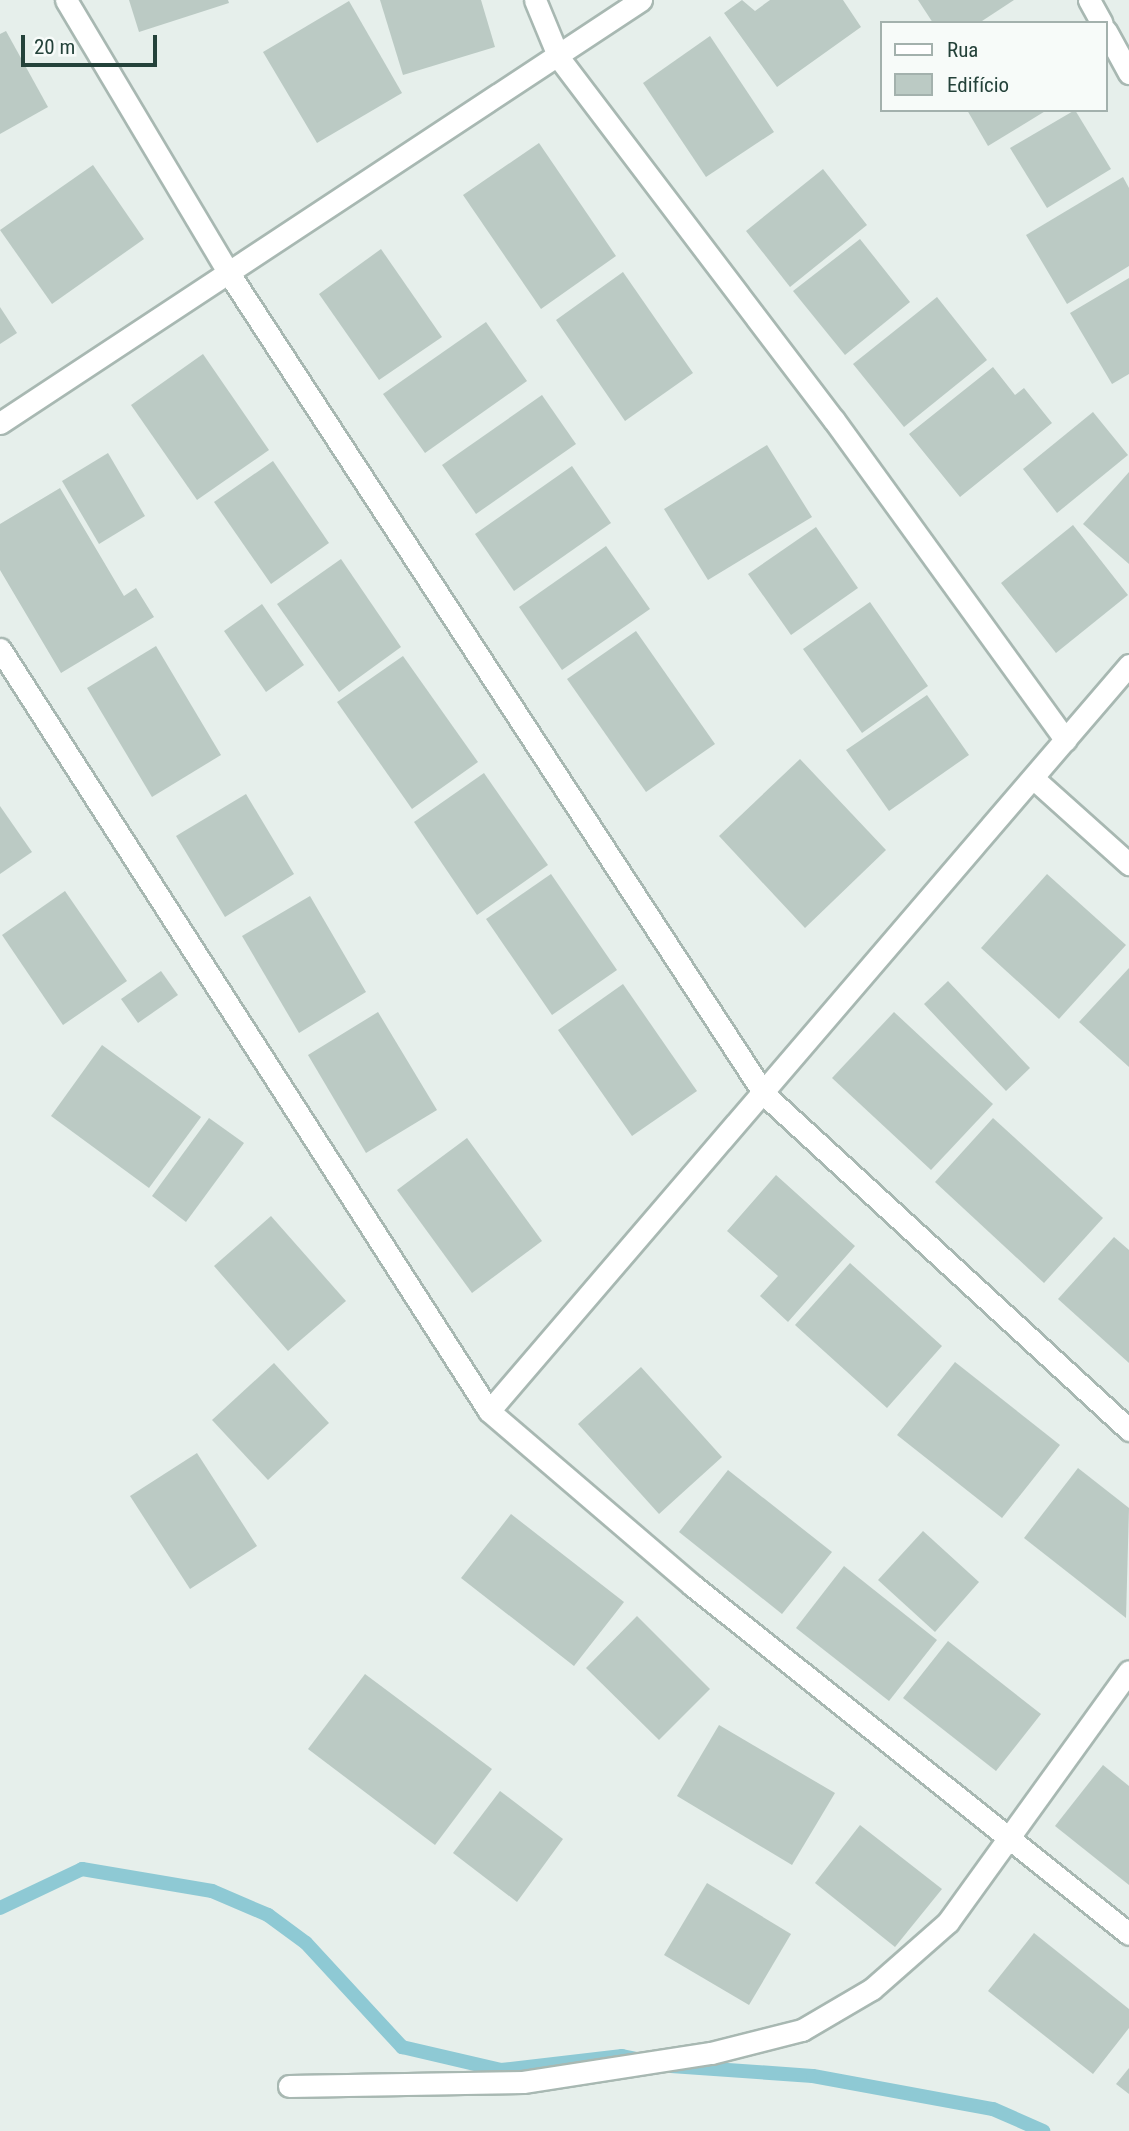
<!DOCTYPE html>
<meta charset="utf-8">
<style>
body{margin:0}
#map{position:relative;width:1129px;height:2131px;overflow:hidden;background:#e6efeb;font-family:"Roboto Condensed",sans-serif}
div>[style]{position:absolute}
.stream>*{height:14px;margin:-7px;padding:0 7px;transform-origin:7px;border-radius:7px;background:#8ec9d4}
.building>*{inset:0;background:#bbcac4}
.roads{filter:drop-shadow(2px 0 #a8b8b2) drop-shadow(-2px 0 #a8b8b2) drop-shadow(0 2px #a8b8b2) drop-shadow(0 -2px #a8b8b2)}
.minor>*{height:21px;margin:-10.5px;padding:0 10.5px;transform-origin:10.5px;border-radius:10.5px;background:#fff}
span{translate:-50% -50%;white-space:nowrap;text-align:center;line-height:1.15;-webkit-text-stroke:5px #f7fbf9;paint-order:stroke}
.legend{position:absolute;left:880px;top:21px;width:228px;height:91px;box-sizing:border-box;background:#f7fbf9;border:2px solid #a3b1ad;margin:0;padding:9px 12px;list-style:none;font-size:21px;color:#24423a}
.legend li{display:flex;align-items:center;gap:14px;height:35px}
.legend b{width:35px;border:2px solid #a3b1ad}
.scale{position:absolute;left:21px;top:35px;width:136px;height:32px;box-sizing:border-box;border:4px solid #24423a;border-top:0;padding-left:9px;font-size:21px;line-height:24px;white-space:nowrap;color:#24423a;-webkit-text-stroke:5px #f7fbf9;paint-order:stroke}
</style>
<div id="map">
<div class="stream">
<div style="left:0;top:1908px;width:91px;rotate:-25.4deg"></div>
<div style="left:82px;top:1869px;width:132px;rotate:9.6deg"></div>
<div style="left:212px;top:1891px;width:61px;rotate:23.2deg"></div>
<div style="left:268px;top:1915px;width:47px;rotate:36.4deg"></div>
<div style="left:306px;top:1943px;width:142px;rotate:47.3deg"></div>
<div style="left:402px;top:2047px;width:102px;rotate:13.1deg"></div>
<div style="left:501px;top:2070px;width:122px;rotate:-6.6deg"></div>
<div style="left:622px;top:2056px;width:19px;rotate:12deg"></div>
<div style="left:671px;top:2066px;width:142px;rotate:4deg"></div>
<div style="left:813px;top:2076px;width:183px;rotate:10.4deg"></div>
<div style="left:993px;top:2109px;width:55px;rotate:23.7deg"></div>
</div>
<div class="building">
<div style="clip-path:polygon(129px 0,228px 0,229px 3px,139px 32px)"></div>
<div style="clip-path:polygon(380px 0,481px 0,495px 47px,403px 75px)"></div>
<div style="clip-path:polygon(742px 0,755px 11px,770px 0,843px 0,861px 27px,777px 87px,724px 13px)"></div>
<div style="clip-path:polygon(918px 0,1014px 0,979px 23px,933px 23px)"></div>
<div style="clip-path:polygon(349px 1px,402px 93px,317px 143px,263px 52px)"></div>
<div style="clip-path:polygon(6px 31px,48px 107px,0 134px,0 34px)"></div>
<div style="clip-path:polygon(710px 36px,774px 132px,706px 177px,643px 83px)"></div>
<div style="clip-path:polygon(967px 110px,1047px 110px,988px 146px)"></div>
<div style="clip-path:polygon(1075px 110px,1111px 169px,1047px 208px,1010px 148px)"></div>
<div style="clip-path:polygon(539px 143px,616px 256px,541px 309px,463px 195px)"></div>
<div style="clip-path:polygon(93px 165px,144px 239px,52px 304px,0 230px)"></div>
<div style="clip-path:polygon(823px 169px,867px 225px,790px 287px,746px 231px)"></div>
<div style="clip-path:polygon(1123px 177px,1129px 188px,1129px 266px,1067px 304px,1026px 235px)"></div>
<div style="clip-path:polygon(860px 239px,910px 302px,845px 355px,793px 291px)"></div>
<div style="clip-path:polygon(381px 249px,442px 337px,379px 380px,319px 294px)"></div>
<div style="clip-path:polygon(623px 272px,693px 373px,625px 421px,556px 320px)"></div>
<div style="clip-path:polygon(1129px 278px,1129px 374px,1112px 384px,1070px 313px)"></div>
<div style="clip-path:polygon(937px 297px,987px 360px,904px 427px,853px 364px)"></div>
<div style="clip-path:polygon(0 307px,17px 333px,0 344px)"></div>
<div style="clip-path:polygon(486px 322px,527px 381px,425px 453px,383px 394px)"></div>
<div style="clip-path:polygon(203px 354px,269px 450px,197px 500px,131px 405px)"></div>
<div style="clip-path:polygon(993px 367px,1015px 395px,1024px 388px,1052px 423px,960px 497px,909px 434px)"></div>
<div style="clip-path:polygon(542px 395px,576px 444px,476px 514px,442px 465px)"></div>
<div style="clip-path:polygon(1093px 412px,1128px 455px,1057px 513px,1023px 469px)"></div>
<div style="clip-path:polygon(767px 445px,812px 517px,708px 580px,664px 509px)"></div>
<div style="clip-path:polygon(108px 453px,145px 516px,99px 544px,62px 481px)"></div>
<div style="clip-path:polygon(273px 461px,329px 543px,271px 584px,214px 502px)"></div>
<div style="clip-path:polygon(572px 466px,611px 523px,514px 591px,475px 534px)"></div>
<div style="clip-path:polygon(1129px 472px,1129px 564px,1083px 524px)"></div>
<div style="clip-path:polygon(60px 488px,124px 596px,136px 588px,154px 617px,61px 673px,0 570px,0 524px)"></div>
<div style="clip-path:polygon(1073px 525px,1128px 595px,1056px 653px,1001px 583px)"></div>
<div style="clip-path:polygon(816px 527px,858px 588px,791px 635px,748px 574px)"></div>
<div style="clip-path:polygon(606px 546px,650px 609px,562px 670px,519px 607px)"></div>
<div style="clip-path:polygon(341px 559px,401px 647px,339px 692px,277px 604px)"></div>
<div style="clip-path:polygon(870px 602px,928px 686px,862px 733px,803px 649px)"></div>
<div style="clip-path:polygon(262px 604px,304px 665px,266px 692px,224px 631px)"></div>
<div style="clip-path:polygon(636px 631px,715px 744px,646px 792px,567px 679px)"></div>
<div style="clip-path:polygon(156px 646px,221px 755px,152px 797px,87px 688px)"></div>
<div style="clip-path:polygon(403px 656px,478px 762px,412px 809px,337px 702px)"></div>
<div style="clip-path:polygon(927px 695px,969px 755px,889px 811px,846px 750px)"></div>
<div style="clip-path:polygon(800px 759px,886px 850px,805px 928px,719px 836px)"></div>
<div style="clip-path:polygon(484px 773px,548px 865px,477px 915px,414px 822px)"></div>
<div style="clip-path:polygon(246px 794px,294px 874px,225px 917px,176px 836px)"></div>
<div style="clip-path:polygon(0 806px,32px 852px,0 874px)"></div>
<div style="clip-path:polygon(551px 874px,617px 970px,552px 1015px,486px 919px)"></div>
<div style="clip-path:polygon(1047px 874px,1126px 945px,1059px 1019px,981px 948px)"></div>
<div style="clip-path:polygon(65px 891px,127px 981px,63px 1025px,2px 935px)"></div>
<div style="clip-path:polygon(310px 896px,366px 992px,299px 1033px,242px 936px)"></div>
<div style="clip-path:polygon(1129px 968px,1129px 1067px,1079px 1022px)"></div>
<div style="clip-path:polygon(161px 971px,178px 995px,138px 1023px,121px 999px)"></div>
<div style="clip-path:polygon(948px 981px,1030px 1068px,1006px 1091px,924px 1004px)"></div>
<div style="clip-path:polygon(623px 984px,697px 1091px,632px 1136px,558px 1030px)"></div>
<div style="clip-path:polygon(378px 1012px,437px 1110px,366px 1153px,308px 1055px)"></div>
<div style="clip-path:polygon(894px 1012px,993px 1104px,931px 1170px,832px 1078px)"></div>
<div style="clip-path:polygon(102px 1045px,201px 1117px,149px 1188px,51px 1116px)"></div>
<div style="clip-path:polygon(209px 1118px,244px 1143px,186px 1222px,152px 1196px)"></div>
<div style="clip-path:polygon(993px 1118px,1103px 1218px,1044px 1283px,935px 1182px)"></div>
<div style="clip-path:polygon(467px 1138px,542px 1241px,472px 1293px,397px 1190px)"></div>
<div style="clip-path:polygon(776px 1175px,855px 1246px,788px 1322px,760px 1296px,778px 1276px,727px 1231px)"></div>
<div style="clip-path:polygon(271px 1216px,346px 1301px,288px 1351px,214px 1266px)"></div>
<div style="clip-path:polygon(1114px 1237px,1129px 1250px,1129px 1363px,1058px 1299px)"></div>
<div style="clip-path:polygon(850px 1263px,942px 1346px,887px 1408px,795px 1325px)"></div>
<div style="clip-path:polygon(955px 1362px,1060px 1445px,1002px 1518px,897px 1435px)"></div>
<div style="clip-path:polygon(274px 1363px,329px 1423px,268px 1480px,212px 1420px)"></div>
<div style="clip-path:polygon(641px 1367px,722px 1457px,659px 1514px,578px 1424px)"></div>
<div style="clip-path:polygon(197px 1453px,257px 1546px,190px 1589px,130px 1496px)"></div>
<div style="clip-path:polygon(1078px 1468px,1129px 1508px,1126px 1618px,1024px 1538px)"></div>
<div style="clip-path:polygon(728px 1470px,832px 1552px,782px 1614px,679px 1532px)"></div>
<div style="clip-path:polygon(511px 1514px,624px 1602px,574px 1666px,461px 1578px)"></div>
<div style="clip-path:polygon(923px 1531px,979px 1582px,935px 1632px,878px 1580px)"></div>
<div style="clip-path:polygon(844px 1566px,937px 1640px,889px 1701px,796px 1628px)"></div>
<div style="clip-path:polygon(637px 1616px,710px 1689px,659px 1740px,586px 1668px)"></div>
<div style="clip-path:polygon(948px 1641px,1041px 1714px,996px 1771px,903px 1698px)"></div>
<div style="clip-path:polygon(365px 1674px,492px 1769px,435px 1845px,308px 1749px)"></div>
<div style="clip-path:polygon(719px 1725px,835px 1793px,792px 1865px,677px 1796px)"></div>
<div style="clip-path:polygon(1103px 1765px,1129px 1786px,1129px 1885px,1055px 1826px)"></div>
<div style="clip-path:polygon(500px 1791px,563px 1839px,517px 1902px,453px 1853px)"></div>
<div style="clip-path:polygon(860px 1825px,942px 1889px,895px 1947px,815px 1883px)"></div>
<div style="clip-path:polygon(707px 1883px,791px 1934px,749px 2005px,664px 1955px)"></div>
<div style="clip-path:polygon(1034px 1933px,1129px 2009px,1129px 2028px,1093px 2074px,988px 1991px)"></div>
<div style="clip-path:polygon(1129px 2068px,1129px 2094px,1116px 2084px)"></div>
</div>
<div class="roads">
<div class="minor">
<div style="left:66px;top:0;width:317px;rotate:59.2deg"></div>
<div style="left:228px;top:272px;width:983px;rotate:56.88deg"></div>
<div style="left:765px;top:1095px;width:495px;rotate:42.6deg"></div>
<div style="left:535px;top:0;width:63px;rotate:67.5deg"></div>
<div style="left:559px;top:58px;width:455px;rotate:52.8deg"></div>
<div style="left:834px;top:420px;width:395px;rotate:54.1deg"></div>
<div style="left:1089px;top:0;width:26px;rotate:61deg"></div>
<div style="left:1106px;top:31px;width:48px;rotate:61.3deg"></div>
<div style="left:0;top:423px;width:768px;rotate:-33.42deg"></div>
<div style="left:0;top:649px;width:905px;rotate:57.31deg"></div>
<div style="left:489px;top:1411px;width:267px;rotate:40.6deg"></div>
<div style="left:692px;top:1585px;width:559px;rotate:38.61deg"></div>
<div style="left:1033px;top:778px;width:129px;rotate:41.9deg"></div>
<div style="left:489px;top:1411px;width:983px;rotate:-49.37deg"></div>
<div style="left:289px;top:2086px;width:234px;rotate:-1deg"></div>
<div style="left:523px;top:2082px;width:190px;rotate:-8.8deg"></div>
<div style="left:711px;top:2053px;width:94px;rotate:-14.2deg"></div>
<div style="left:802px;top:2030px;width:81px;rotate:-30.4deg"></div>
<div style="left:872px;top:1989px;width:101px;rotate:-41.4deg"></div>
<div style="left:948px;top:1922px;width:309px;rotate:-54.2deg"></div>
</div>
</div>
<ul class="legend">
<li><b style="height:9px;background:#fff"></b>Rua</li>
<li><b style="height:19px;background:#bbcac4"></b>Edifício</li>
</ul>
<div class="scale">20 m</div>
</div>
